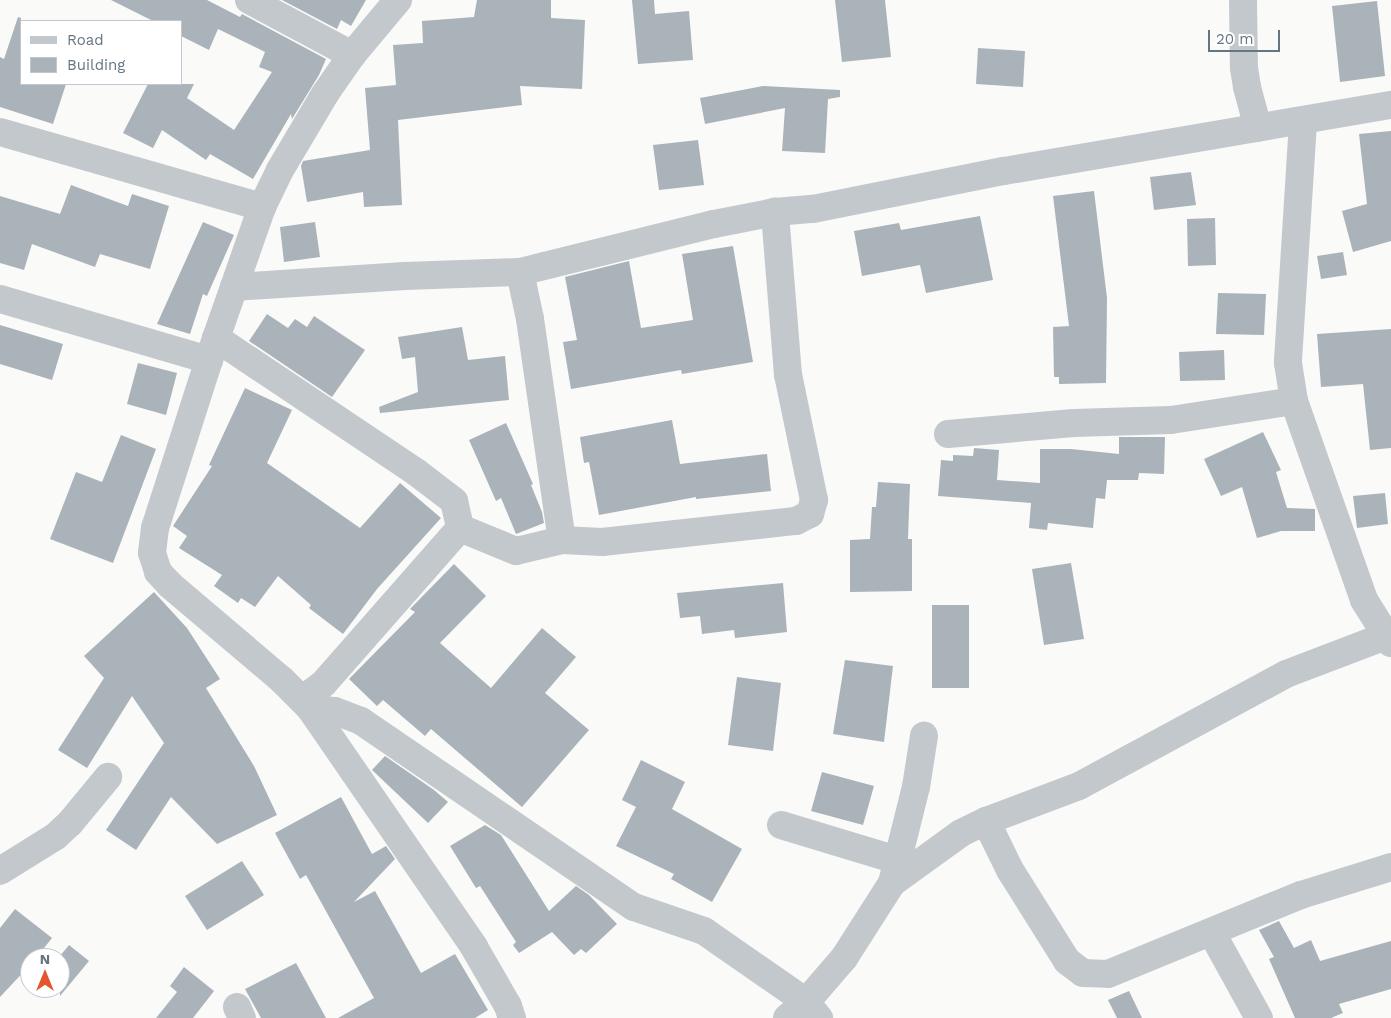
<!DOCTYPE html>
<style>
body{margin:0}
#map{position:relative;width:1391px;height:1018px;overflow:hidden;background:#fafaf8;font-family:"Work Sans",sans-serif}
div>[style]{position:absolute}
.building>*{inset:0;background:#aab3b9}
.minor>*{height:28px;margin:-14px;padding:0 14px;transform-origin:14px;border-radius:14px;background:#c3c8cc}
span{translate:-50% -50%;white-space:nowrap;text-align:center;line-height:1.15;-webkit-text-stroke:5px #fff;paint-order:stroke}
.legend{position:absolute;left:20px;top:20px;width:162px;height:65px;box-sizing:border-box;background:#fff;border:1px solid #c1c8cd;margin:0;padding:6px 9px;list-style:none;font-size:15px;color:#657683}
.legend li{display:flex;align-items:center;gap:10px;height:25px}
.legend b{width:25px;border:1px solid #c1c8cd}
.north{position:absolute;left:20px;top:948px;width:50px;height:50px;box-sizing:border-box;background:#fff;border:1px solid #c1c8cd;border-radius:50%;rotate:0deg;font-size:14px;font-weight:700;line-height:20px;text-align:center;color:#657683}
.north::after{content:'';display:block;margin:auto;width:18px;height:22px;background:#e4572e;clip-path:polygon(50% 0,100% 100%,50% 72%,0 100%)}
.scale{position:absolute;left:1208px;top:30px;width:72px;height:22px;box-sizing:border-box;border:2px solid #657683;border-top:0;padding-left:6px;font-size:15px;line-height:18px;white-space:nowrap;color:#657683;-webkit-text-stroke:4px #fff;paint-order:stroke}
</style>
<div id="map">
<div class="building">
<div style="clip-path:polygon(111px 0,207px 0,240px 17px,242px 14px,326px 59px,319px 75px,292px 119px,291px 114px,253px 179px,210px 154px,206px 160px,162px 130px,153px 148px,123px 133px,148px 84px,194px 84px,187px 98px,234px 130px,272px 72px,259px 67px,265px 52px,218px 29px,209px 50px,181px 36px,181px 21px,153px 21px)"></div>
<div style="clip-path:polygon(282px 0,366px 0,351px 26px,341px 20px,337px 29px)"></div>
<div style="clip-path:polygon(477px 0,551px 0,551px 18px,585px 20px,582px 89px,520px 86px,522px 105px,398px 120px,402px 205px,364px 207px,363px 192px,307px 202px,301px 166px,303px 161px,370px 150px,365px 88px,396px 85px,393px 45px,423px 43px,422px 21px,474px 17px)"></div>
<div style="clip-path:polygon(632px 0,654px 0,655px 14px,689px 11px,693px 60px,638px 64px)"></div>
<div style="clip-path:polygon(835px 0,885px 0,891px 57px,842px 62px)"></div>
<div style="clip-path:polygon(1377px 1px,1385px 76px,1340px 82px,1332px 6px)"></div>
<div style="clip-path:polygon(18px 17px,21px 18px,21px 84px,66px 84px,53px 124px,0 107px,0 57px,4px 59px)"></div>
<div style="clip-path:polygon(978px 48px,1025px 51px,1023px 87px,976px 84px)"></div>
<div style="clip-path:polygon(763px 86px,840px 90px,840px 97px,828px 99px,825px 153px,782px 151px,785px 108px,705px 124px,700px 98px)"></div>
<div style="clip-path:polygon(1391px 131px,1391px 241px,1353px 252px,1342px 211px,1367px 204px,1359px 134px)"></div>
<div style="clip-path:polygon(698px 140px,704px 185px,659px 190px,653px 145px)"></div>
<div style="clip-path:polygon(1191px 172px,1196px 205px,1154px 210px,1150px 177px)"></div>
<div style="clip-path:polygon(71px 185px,128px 206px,132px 194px,169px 206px,150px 269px,100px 254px,95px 267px,32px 244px,24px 270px,0 263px,0 196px,60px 214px)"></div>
<div style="clip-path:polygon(1094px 191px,1107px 298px,1106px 383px,1059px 384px,1059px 377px,1054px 377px,1053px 327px,1069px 326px,1053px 196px)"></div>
<div style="clip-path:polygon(980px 216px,993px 280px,926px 293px,920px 265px,862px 276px,854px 231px,899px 223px,901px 230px)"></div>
<div style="clip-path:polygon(1215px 218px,1216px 265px,1188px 266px,1187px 219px)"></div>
<div style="clip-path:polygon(203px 222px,234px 235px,207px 296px,203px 294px,190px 334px,157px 324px)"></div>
<div style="clip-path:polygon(315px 222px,320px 257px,284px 262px,280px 227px)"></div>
<div style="clip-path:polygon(733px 246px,753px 362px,682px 374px,681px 370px,571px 389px,563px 342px,577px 340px,565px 277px,629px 261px,641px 328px,693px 320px,682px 254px)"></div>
<div style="clip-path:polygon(1343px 252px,1347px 275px,1321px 279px,1317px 256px)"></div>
<div style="clip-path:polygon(1218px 293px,1266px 294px,1264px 335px,1216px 334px)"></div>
<div style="clip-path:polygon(267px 314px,288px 328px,295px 319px,307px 327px,314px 316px,365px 350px,332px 397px,249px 341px)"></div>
<div style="clip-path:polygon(0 325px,63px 344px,52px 380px,0 364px)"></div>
<div style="clip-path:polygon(462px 327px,468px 360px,505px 356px,509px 400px,380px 413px,379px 407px,418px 392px,415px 357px,402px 359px,398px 337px)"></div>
<div style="clip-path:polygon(1391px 329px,1391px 448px,1370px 450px,1363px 384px,1321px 387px,1317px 334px)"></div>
<div style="clip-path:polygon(1224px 350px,1225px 380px,1180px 381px,1179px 352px)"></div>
<div style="clip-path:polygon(138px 363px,177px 373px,166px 415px,127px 404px)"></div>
<div style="clip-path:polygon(245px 388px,292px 410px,267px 463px,360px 528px,400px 483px,441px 518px,377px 589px,343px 634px,309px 608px,311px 605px,278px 576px,255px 607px,241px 598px,238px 603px,214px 586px,222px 575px,179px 548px,187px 536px,173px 526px,212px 466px,209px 465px)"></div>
<div style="clip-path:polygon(672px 420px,680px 464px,767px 454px,771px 491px,696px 499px,696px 497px,599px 515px,589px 462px,584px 463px,580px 437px)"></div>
<div style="clip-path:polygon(506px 423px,533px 484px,531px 485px,542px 512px,544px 523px,516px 534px,501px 498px,496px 501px,469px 440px)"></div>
<div style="clip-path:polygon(1263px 432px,1281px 470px,1276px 472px,1287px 508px,1315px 509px,1315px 531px,1281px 531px,1257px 538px,1242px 487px,1221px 496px,1204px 459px)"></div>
<div style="clip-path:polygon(121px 435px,156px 449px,113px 563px,50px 539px,76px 472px,102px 482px)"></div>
<div style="clip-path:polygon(1119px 437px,1165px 437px,1164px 474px,1139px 473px,1138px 480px,1107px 480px,1105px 499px,1096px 498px,1093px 528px,1048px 523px,1047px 530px,1029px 528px,1031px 503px,938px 496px,941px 460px,953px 461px,953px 455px,973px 456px,974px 448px,999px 450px,997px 480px,1040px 483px,1040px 449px,1071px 449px,1119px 454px)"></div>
<div style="clip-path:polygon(878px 482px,910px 484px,908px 539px,912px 539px,912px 591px,850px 592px,850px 540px,870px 539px,872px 507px,876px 507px)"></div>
<div style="clip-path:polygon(1385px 493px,1388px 524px,1357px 528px,1353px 496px)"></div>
<div style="clip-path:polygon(1071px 563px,1084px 639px,1044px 645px,1032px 569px)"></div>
<div style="clip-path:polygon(454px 564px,486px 596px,440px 643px,491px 688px,542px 628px,576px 657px,545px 693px,589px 730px,522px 807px,431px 729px,425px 736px,383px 700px,377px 706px,349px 679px,415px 612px,410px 609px)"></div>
<div style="clip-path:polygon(783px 583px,787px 632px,735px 638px,734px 630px,702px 634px,700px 616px,680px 618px,677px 593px)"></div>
<div style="clip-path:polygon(154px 592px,187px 628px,220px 679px,206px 688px,254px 766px,277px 815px,217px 844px,171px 797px,136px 850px,106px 830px,164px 743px,132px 696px,87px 768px,58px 750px,104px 678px,84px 656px)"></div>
<div style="clip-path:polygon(932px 605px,969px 605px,969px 688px,932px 688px)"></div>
<div style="clip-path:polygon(845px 660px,893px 666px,884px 742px,833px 734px)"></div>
<div style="clip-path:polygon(737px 677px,781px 683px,773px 751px,728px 745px)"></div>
<div style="clip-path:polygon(385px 756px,434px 790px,448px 802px,428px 823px,372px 770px)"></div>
<div style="clip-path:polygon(641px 760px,685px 782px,672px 809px,742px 849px,712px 902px,671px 879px,674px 874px,616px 846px,636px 807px,622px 800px)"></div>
<div style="clip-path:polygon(822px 772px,874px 786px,863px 825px,811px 811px)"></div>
<div style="clip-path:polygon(341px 797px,372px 854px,386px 846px,395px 859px,354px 902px,375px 891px,421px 973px,455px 954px,488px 1010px,475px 1018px,338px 1018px,374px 998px,306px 875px,300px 879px,275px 833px)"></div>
<div style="clip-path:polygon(485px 825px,501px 835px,549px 911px,576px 886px,589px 895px,617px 924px,586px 953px,581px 949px,574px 955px,552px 932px,519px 953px,513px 945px,516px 942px,480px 886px,476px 888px,450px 846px)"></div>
<div style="clip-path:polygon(242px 861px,264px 895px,207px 930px,185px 896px)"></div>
<div style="clip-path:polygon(15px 909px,52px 938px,36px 958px,30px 958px,30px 965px,0 997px,0 928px)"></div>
<div style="clip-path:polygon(1279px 921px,1294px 948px,1311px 940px,1320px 961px,1391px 941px,1391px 989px,1339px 1004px,1343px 1013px,1331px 1018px,1295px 1018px,1269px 959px,1274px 957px,1259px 930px)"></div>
<div style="clip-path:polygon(69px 945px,89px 961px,60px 996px,60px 956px)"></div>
<div style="clip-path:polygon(296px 963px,326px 1018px,261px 1018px,245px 989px)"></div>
<div style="clip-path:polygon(184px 967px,214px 991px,193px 1018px,156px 1018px,177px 992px,170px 986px)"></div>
<div style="clip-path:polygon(1129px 991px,1142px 1018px,1117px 1018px,1108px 1000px)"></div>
</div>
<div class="minor">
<div style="left:249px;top:0;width:117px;rotate:28.1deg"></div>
<div style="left:398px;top:0;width:72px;rotate:129.9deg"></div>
<div style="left:352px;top:55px;width:47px;rotate:124.7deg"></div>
<div style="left:325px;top:94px;width:88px;rotate:120.6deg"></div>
<div style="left:280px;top:170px;width:41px;rotate:115.9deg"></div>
<div style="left:262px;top:207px;width:139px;rotate:109.3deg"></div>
<div style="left:216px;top:338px;width:200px;rotate:107.8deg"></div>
<div style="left:155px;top:528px;width:25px;rotate:97deg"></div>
<div style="left:152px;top:553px;width:20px;rotate:72deg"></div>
<div style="left:158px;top:572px;width:18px;rotate:47deg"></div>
<div style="left:170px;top:585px;width:147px;rotate:40.3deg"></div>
<div style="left:282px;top:680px;width:40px;rotate:45deg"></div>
<div style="left:310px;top:708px;width:290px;rotate:55.5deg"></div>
<div style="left:474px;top:947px;width:68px;rotate:60deg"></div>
<div style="left:508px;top:1006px;width:13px;rotate:72deg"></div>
<div style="left:1243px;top:0;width:68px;rotate:89.2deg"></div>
<div style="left:1244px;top:68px;width:19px;rotate:81deg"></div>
<div style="left:1247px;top:87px;width:42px;rotate:75deg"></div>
<div style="left:1303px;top:122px;width:241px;rotate:93.6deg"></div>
<div style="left:1288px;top:363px;width:38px;rotate:81deg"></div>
<div style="left:1294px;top:401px;width:211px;rotate:70.6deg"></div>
<div style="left:1364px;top:600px;width:51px;rotate:57.9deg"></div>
<div style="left:0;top:132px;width:273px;rotate:16deg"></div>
<div style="left:520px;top:272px;width:200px;rotate:-13.9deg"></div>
<div style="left:714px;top:224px;width:62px;rotate:-11.1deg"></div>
<div style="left:775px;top:212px;width:38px;rotate:-5deg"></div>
<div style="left:813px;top:209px;width:195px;rotate:-11.3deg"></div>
<div style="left:1004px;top:171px;width:393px;rotate:-9.7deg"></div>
<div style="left:234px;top:287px;width:171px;rotate:-3.7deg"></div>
<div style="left:405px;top:276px;width:115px;rotate:-2deg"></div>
<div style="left:520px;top:272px;width:48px;rotate:78deg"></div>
<div style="left:530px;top:319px;width:223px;rotate:81.8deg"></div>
<div style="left:0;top:299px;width:218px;rotate:16.3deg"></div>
<div style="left:216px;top:338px;width:241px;rotate:33.8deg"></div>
<div style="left:416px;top:472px;width:48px;rotate:37.3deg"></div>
<div style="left:454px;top:501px;width:28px;rotate:77deg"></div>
<div style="left:460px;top:528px;width:61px;rotate:22.3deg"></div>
<div style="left:516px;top:551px;width:47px;rotate:-13.4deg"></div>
<div style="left:562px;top:540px;width:40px;rotate:2.9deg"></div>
<div style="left:602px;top:542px;width:195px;rotate:-6.2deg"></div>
<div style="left:796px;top:521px;width:16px;rotate:-27deg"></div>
<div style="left:810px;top:514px;width:15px;rotate:-74deg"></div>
<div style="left:814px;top:500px;width:128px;rotate:-101.7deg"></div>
<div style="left:788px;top:375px;width:164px;rotate:-94.6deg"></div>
<div style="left:948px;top:434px;width:126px;rotate:-5deg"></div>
<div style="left:1074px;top:423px;width:97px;rotate:-1.8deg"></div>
<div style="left:1171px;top:420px;width:124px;rotate:-8.8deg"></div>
<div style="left:303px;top:699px;width:26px;rotate:-37deg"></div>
<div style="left:324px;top:683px;width:206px;rotate:-48.7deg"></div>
<div style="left:310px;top:708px;width:25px;rotate:7deg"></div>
<div style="left:335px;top:711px;width:28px;rotate:21deg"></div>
<div style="left:361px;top:721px;width:330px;rotate:34.3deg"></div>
<div style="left:634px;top:907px;width:74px;rotate:18.9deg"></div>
<div style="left:704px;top:931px;width:124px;rotate:34.8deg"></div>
<div style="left:806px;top:1002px;width:21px;rotate:51deg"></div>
<div style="left:986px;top:821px;width:99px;rotate:-20.6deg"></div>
<div style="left:1079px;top:786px;width:235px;rotate:-28.4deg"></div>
<div style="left:1286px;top:674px;width:112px;rotate:-20.9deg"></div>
<div style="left:781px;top:825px;width:121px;rotate:16.8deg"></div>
<div style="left:0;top:871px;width:66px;rotate:-32deg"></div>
<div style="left:56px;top:836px;width:19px;rotate:-43deg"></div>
<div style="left:70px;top:823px;width:60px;rotate:-50.4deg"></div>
<div style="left:892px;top:883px;width:85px;rotate:-35.9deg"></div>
<div style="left:961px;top:833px;width:28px;rotate:-26deg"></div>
<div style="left:986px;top:821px;width:55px;rotate:63.9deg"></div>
<div style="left:1010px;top:870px;width:107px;rotate:57.9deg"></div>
<div style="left:1067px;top:961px;width:20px;rotate:37deg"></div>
<div style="left:1083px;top:973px;width:25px;rotate:2deg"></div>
<div style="left:1108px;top:974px;width:209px;rotate:-22.3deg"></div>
<div style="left:1301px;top:895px;width:94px;rotate:-17.3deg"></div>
<div style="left:1212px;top:933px;width:97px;rotate:61.1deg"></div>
<div style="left:237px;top:1007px;width:12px;rotate:66deg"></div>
<div style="left:787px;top:1018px;width:25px;rotate:-40deg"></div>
<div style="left:806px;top:1002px;width:58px;rotate:-49.2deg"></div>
<div style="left:844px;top:958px;width:89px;rotate:-57.4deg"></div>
<div style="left:892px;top:883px;width:99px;rotate:-76deg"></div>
<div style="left:916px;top:787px;width:52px;rotate:-81.1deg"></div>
</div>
<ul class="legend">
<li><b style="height:6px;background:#c3c8cc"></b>Road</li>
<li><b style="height:14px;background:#aab3b9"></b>Building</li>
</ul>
<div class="north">N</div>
<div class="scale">20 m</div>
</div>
